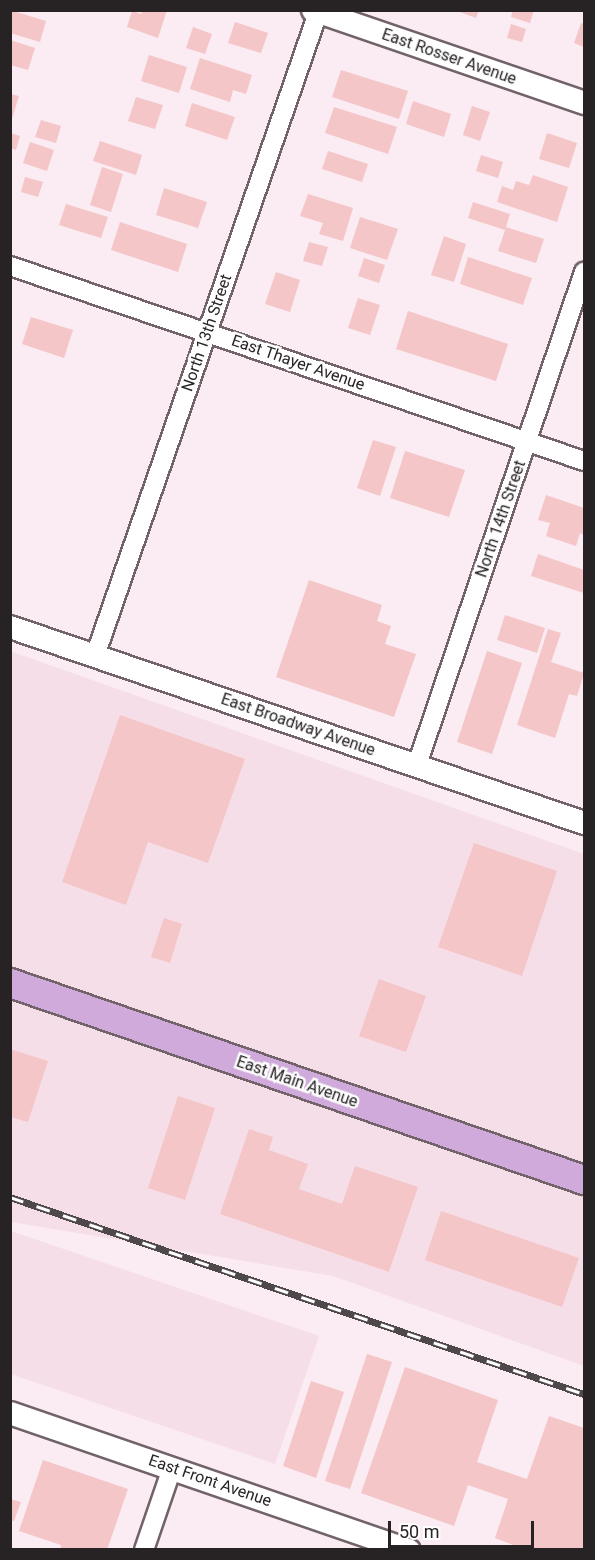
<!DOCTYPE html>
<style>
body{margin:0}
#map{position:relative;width:595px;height:1560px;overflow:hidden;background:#fbebf3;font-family:Roboto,sans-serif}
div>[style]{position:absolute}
.built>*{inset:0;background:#f6dee9}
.building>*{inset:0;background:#f4c6c7}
.roads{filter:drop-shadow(2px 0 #716369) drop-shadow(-2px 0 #716369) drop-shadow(0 2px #716369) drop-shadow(0 -2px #716369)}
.minor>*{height:18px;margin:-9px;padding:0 9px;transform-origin:9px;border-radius:9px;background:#fff}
.tertiary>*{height:22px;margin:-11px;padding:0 11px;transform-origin:11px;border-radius:11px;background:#fff}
.primary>*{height:28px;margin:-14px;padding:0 14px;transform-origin:14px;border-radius:14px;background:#d0aada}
.rail>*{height:7px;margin-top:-3.5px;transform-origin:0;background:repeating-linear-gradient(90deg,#fefefe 0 14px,#4f484b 0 28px);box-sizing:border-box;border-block:2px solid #4f484b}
span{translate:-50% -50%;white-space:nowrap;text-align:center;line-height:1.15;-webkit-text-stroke:5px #fefefe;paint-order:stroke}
.street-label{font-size:16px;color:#272224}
.frame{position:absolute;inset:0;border:12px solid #272224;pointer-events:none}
.scale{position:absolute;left:388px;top:1521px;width:146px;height:27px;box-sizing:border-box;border:3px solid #272224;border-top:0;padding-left:8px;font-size:18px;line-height:21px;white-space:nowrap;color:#272224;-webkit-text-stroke:4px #fefefe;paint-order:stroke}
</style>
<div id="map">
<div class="built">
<div style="clip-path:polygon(10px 651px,584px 854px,584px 1366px,333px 1276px,11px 1222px)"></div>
<div style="clip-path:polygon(11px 1231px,319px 1336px,275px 1464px,11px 1374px)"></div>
</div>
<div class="building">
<div style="clip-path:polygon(10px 10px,46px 21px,40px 42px,10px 33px)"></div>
<div style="clip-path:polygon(143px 10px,167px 10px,158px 38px,127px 27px,132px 11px,141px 14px)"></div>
<div style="clip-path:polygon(454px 10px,479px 10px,476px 18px)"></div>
<div style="clip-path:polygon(513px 10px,534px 10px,530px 23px,511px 17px)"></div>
<div style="clip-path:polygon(235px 22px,268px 33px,261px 53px,228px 43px)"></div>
<div style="clip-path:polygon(581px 23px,584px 24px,584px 47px,574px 43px)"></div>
<div style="clip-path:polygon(511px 24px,526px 29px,522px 42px,507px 38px)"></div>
<div style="clip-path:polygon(193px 27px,212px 34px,205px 54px,186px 48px)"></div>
<div style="clip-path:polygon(10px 40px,35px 48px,28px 70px,10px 65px)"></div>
<div style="clip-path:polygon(149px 55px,187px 67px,179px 93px,141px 81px)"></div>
<div style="clip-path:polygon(200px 58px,252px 75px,246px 94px,233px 90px,230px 102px,190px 89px)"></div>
<div style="clip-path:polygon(341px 70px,408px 91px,399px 119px,332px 97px)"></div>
<div style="clip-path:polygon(10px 94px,19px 96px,11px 122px,10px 122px)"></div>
<div style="clip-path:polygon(136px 97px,163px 105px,155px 129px,128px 121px)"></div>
<div style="clip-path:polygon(413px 101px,451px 114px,444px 137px,406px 124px)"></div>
<div style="clip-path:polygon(192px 103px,235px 117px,227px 140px,185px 126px)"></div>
<div style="clip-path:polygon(472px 106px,490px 112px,480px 141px,463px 135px)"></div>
<div style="clip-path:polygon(334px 107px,397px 127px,388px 154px,325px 133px)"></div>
<div style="clip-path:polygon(41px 120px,61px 126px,56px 143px,35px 137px)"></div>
<div style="clip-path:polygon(10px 133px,20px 136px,16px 150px,10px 148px)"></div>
<div style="clip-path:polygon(547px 133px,577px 143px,569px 168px,539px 159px)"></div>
<div style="clip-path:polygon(100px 141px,142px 155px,136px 175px,93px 161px)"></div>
<div style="clip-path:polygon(30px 142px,54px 150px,47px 171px,23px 163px)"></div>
<div style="clip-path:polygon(328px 151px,368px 164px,362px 182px,322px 169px)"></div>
<div style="clip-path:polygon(481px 155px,503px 162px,498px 178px,476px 171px)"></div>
<div style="clip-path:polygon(102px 167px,123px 174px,111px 212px,90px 205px)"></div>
<div style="clip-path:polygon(533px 175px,568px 187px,557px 222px,497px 202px,502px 186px,513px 190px,516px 181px,529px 185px)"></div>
<div style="clip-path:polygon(25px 177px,43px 182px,38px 197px,21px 192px)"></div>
<div style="clip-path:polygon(164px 188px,207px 202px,198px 228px,156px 215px)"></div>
<div style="clip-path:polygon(308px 194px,353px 208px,343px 241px,319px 234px,323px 223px,300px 216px)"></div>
<div style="clip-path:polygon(473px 202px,510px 214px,506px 227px,544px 239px,536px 263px,498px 251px,505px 230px,468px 218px)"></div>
<div style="clip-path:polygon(66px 204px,108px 217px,101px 238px,59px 225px)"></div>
<div style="clip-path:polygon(360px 217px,398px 229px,387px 260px,350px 248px)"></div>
<div style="clip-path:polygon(120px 222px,187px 244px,178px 272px,111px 250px)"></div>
<div style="clip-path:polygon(444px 236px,466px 244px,454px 282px,431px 275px)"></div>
<div style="clip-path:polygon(309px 242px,328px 247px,322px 266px,303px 261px)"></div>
<div style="clip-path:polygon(468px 257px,532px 278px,523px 305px,460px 284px)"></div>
<div style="clip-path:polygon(364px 258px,385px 265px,379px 283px,358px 276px)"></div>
<div style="clip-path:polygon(276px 272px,300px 280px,290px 312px,265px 304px)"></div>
<div style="clip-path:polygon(358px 298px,380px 305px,370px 335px,348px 328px)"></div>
<div style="clip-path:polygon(408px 311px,508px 344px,496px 381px,396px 349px)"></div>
<div style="clip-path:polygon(31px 317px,73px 330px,64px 358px,22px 344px)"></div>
<div style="clip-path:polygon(373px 440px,396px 447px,380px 496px,357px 488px)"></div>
<div style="clip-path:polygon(405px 451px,465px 470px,449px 517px,390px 498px)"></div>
<div style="clip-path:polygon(546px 495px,584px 508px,584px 535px,580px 533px,576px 546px,546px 536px,550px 523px,538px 520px)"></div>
<div style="clip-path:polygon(538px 554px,584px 570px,584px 593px,531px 576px)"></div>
<div style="clip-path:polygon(309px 580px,382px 605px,377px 621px,391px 626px,385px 644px,416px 654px,394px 717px,276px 677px)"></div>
<div style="clip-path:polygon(505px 615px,545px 628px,537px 653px,497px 640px)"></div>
<div style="clip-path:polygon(548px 629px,561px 633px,551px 662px,584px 673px,577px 696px,569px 694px,555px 738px,517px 725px)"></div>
<div style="clip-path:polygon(487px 651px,522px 663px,492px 754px,457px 742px)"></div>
<div style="clip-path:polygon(120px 715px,245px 759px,208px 863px,148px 842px,126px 905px,62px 882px)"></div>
<div style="clip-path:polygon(474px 843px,557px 871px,522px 976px,438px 947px)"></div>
<div style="clip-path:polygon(164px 918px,182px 924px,170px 963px,151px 957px)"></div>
<div style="clip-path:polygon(379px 979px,426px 996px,406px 1052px,359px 1036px)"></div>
<div style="clip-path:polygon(10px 1049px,48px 1061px,28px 1122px,10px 1117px)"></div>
<div style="clip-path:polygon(178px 1096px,215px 1108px,185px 1200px,148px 1188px)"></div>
<div style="clip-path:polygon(249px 1129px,273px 1137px,269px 1150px,308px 1164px,299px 1189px,342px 1204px,355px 1166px,418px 1187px,389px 1272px,220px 1214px)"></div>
<div style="clip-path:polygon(441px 1211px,579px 1258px,562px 1307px,425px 1260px)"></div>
<div style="clip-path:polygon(367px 1354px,392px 1362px,350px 1489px,325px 1481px)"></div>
<div style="clip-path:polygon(405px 1367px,498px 1400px,477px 1462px,527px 1479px,549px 1416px,584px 1428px,584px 1550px,527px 1550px,495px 1538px,508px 1499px,468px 1485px,454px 1526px,361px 1493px)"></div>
<div style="clip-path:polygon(311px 1381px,344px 1392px,316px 1478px,283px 1466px)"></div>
<div style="clip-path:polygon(43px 1460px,128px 1489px,107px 1550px,60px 1550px,61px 1545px,19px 1531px)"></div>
<div style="clip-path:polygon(10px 1499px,21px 1502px,14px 1521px,10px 1520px)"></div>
</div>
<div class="roads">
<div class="minor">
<div style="left:10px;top:266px;width:606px;rotate:18.76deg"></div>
<div style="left:95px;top:656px;width:684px;rotate:-70.88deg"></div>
<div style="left:417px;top:765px;width:521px;rotate:-71.29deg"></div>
<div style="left:144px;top:1550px;width:87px;rotate:-71.1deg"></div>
</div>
<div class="tertiary">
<div style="left:313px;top:10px;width:287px;rotate:18.9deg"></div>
<div style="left:10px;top:627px;width:607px;rotate:18.85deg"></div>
<div style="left:10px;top:1413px;width:422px;rotate:19deg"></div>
</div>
<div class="primary">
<div style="left:10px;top:983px;width:607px;rotate:18.94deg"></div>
</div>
</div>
<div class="rail">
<div style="left:10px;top:1197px;width:607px;rotate:18.94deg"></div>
</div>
<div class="street-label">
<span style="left:449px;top:57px;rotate:19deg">East Rosser Avenue</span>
<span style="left:207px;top:333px;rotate:-71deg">North 13th Street</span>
<span style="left:298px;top:363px;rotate:19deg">East Thayer Avenue</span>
<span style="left:501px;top:519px;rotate:-71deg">North 14th Street</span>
<span style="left:298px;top:725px;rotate:19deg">East Broadway Avenue</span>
<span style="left:297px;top:1082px;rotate:19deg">East Main Avenue</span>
<span style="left:210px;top:1481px;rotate:19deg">East Front Avenue</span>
</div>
<div class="frame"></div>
<div class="scale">50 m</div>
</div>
